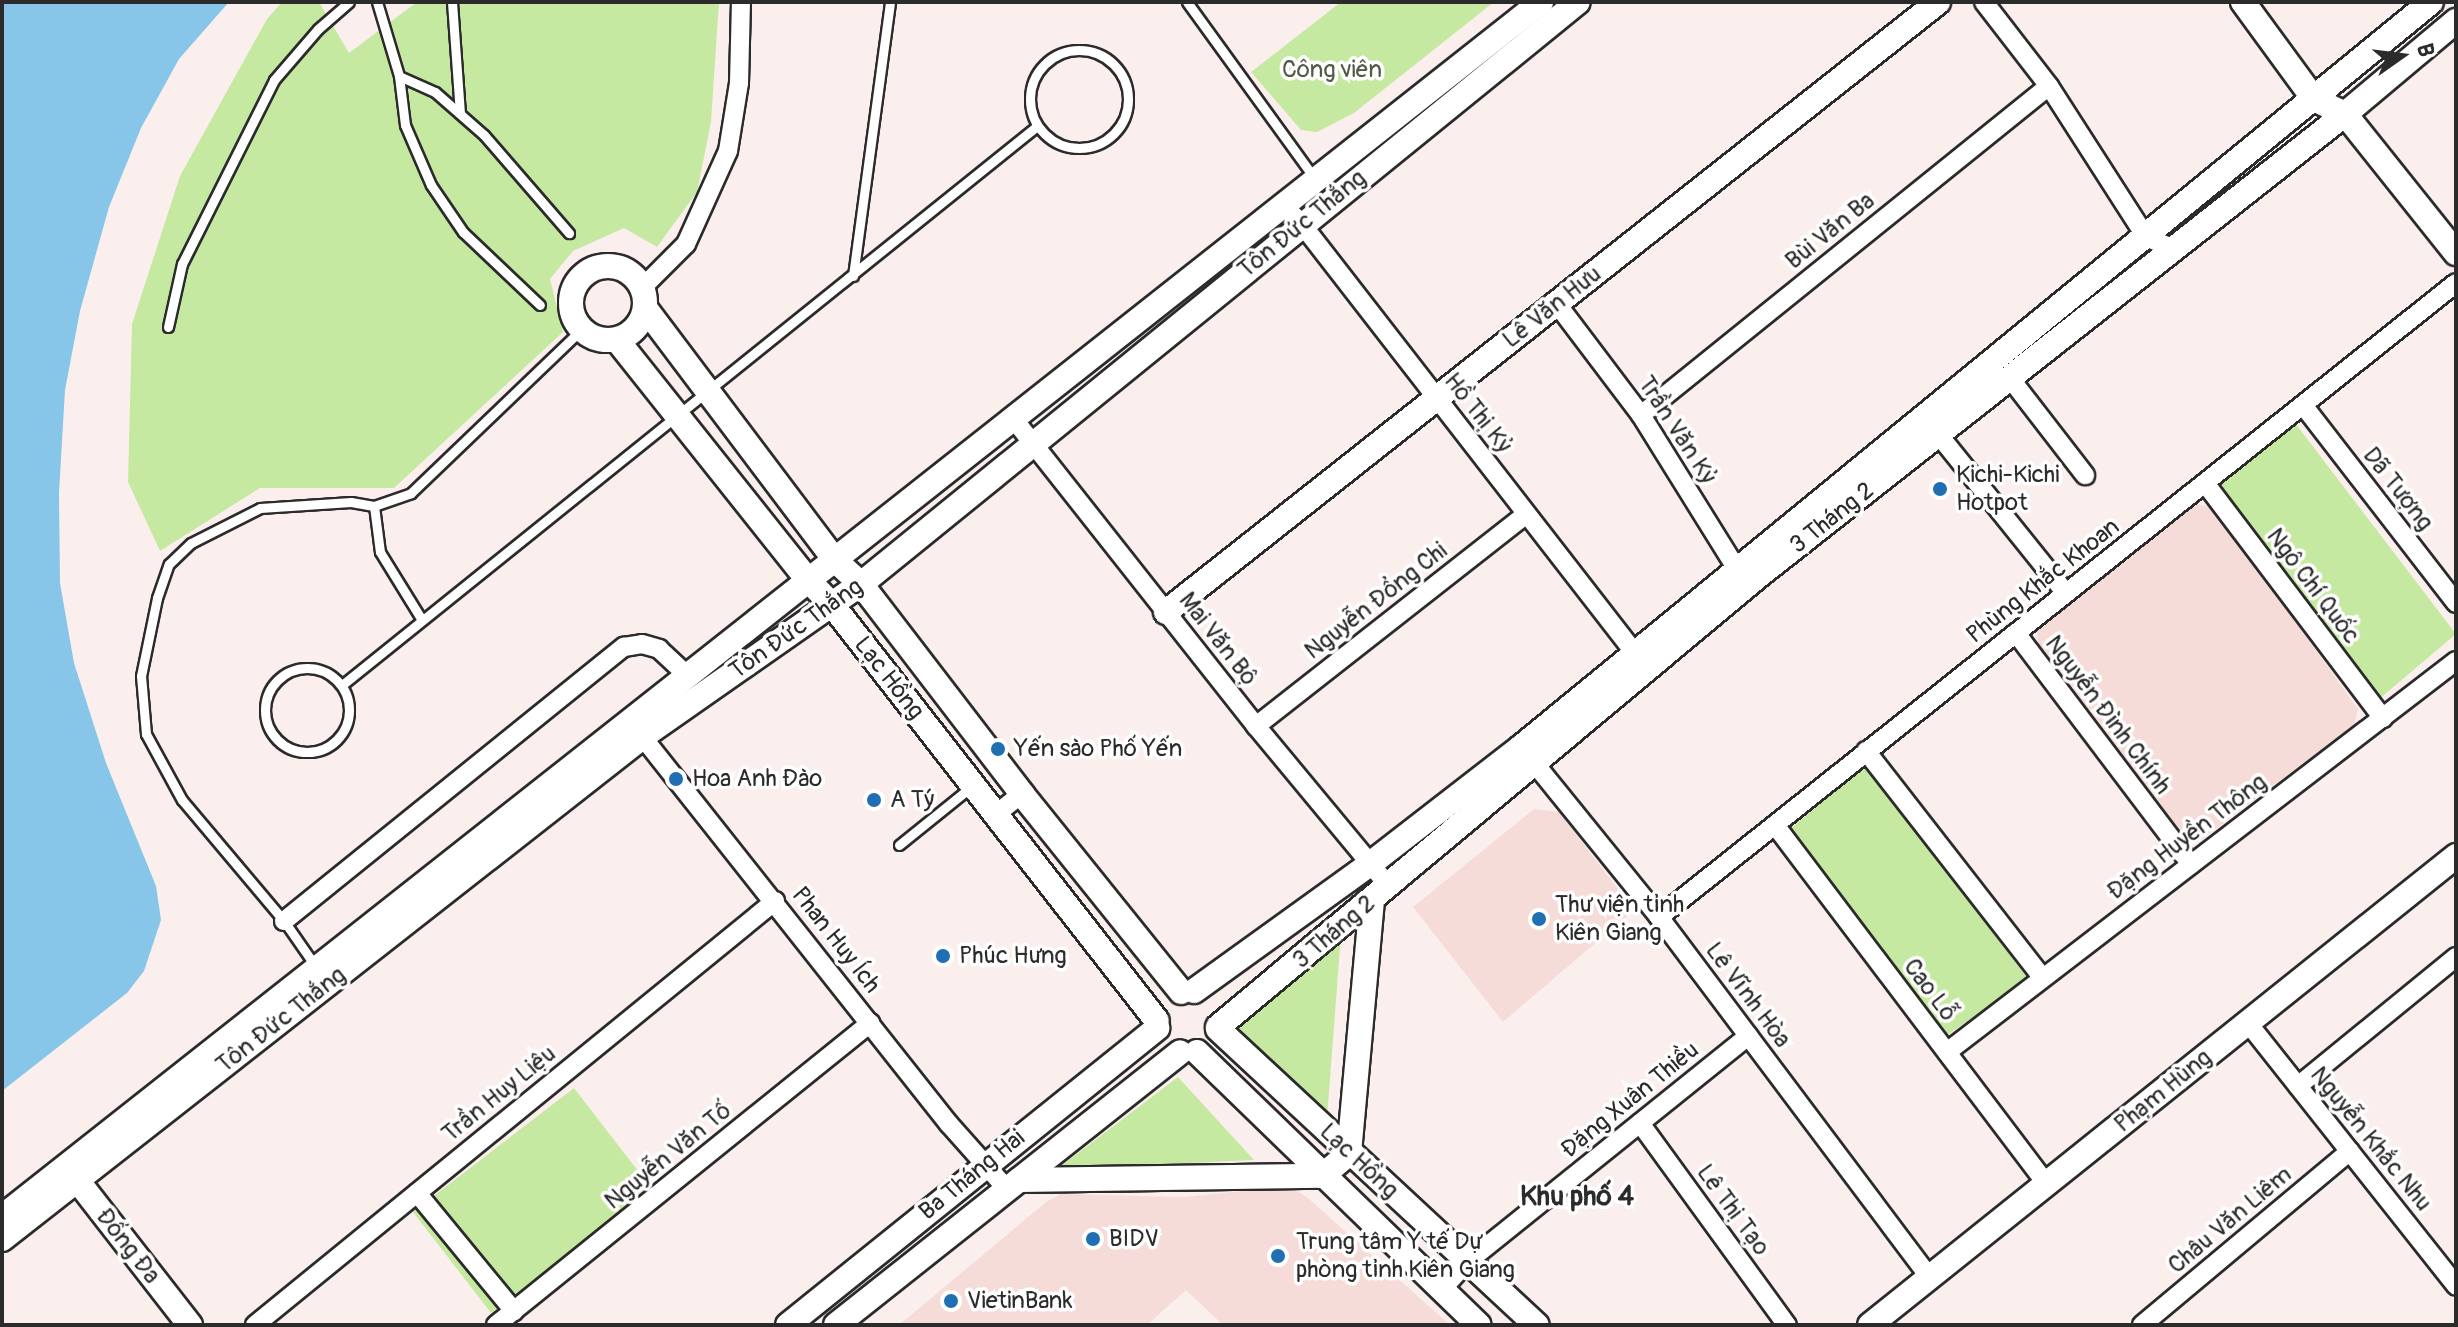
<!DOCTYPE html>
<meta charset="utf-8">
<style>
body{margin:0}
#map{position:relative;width:2458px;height:1327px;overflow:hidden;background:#fbefed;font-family:Pangolin,sans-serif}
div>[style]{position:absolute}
.built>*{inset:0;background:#f6dcd8}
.green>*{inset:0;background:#c6e9a1}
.water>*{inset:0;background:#88c6e9}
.roads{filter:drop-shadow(2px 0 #2b2b2b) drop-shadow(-2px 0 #2b2b2b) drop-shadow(0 2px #2b2b2b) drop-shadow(0 -2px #2b2b2b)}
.lane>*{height:9px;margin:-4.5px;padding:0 4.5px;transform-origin:4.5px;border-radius:4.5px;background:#fff}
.lane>.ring{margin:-4.5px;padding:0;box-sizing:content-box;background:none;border:9px solid #fff;border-radius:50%}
.street>*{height:18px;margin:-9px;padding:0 9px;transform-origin:9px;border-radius:9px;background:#fff}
.secondary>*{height:24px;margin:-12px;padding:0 12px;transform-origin:12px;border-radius:12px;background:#fff}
.secondary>.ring{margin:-12px;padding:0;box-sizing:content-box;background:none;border:24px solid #fff;border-radius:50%}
.dots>*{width:22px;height:22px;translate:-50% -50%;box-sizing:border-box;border:4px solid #fff;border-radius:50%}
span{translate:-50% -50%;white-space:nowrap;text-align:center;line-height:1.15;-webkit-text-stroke:7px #fff;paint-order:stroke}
.park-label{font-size:24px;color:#525a48}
.street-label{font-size:24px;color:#2b2b2b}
.poi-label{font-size:24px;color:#2b2b2b}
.left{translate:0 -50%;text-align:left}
.quarter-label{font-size:28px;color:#2b2b2b;font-weight:700}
.frame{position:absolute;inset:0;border:4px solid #2b2b2b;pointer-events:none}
.north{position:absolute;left:2362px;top:16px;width:80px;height:80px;-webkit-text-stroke:6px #fff;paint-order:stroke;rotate:76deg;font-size:22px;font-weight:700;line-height:32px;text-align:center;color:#2b2b2b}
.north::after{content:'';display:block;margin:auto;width:28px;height:36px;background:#2b2b2b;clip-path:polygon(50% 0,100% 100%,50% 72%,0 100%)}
</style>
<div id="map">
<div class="built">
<div style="clip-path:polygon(2193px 504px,2214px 507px,2358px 709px,2354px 725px,2197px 843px,2177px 836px,2038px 644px,2037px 628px)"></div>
<div style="clip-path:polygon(1534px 809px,1559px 812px,1634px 910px,1503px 1022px,1413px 907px)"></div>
<div style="clip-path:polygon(1289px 1186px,1308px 1198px,1450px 1325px,1223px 1325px,1186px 1290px,1147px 1325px,899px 1325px,1046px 1202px,1061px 1194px,1184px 1197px)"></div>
</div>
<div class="green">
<div style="clip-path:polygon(282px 2px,319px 2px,349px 53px,417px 2px,719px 2px,711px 122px,697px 192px,657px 247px,624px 228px,573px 251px,550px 279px,563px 332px,394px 488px,260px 488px,160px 551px,128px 482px,132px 324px,180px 176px,267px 19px)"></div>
<div style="clip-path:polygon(1341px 2px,1494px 2px,1354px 113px,1317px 132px,1301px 130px,1251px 72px)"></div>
<div style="clip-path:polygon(2295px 423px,2456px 634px,2372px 705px,2211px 489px)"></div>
<div style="clip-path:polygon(1865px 765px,2028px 979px,1940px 1040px,1784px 834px)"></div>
<div style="clip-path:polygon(1341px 935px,1327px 1118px,1231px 1026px)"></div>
<div style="clip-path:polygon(1178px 1077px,1254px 1160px,1057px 1169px)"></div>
<div style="clip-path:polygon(574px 1088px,652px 1189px,491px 1313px,413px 1212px)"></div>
</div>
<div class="water">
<div style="clip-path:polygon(2px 2px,229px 2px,179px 59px,141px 128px,109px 207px,80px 311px,65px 390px,59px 493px,60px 583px,74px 663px,106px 763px,156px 886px,161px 920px,144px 971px,127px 993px,2px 1091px)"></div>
</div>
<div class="roads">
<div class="lane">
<div style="left:377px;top:2px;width:77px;rotate:73.4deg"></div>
<div style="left:399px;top:76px;width:49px;rotate:83deg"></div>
<div style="left:405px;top:125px;width:65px;rotate:66.6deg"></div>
<div style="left:431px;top:185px;width:57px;rotate:55.8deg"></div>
<div style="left:463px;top:232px;width:106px;rotate:43.5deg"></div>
<div style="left:452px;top:2px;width:112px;rotate:85.9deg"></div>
<div style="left:1187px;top:2px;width:218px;rotate:54.1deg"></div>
<div class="ring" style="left:1030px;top:50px;width:89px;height:89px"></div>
<div style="left:399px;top:76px;width:39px;rotate:24deg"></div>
<div style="left:435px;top:92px;width:65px;rotate:41.3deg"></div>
<div style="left:484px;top:135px;width:130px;rotate:49.1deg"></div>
<div style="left:853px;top:276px;width:276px;rotate:-82.3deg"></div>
<div style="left:168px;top:327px;width:65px;rotate:-77.5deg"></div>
<div style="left:182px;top:264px;width:206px;rotate:-63.4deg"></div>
<div style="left:274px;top:80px;width:67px;rotate:-49.2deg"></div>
<div style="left:318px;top:29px;width:41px;rotate:-41.1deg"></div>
<div style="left:374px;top:506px;width:46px;rotate:82.6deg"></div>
<div style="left:380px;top:552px;width:80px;rotate:58.3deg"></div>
<div class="ring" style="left:265px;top:668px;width:75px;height:75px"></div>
<div style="left:342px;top:685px;width:892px;rotate:-38.81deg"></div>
<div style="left:899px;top:845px;width:92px;rotate:-38.9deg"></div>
<div style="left:316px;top:967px;width:56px;rotate:-124.8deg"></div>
<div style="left:284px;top:921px;width:158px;rotate:-130.1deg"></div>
<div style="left:182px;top:800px;width:75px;rotate:-118.6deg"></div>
<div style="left:146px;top:734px;width:58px;rotate:-94.9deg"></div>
<div style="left:141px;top:676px;width:80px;rotate:-78.4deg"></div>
<div style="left:157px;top:598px;width:36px;rotate:-71deg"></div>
<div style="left:169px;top:564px;width:30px;rotate:-44deg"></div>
<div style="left:191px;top:543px;width:77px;rotate:-26.9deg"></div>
<div style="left:260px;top:508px;width:91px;rotate:-3.8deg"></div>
<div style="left:351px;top:502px;width:23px;rotate:10deg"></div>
<div style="left:374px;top:506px;width:39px;rotate:-19deg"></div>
<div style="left:411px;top:493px;width:237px;rotate:-43.8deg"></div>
</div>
<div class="street">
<div style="left:1984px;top:2px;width:106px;rotate:52.3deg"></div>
<div style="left:2049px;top:86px;width:179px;rotate:57.3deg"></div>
<div style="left:2146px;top:237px;width:30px;rotate:23deg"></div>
<div style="left:1283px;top:205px;width:25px;rotate:45deg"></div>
<div style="left:1301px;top:223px;width:543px;rotate:52.18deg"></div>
<div style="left:642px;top:288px;width:62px;rotate:-45deg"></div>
<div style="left:686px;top:244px;width:102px;rotate:-65.7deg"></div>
<div style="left:728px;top:151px;width:69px;rotate:-80.8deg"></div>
<div style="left:739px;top:83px;width:81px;rotate:-88.6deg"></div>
<div style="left:1557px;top:304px;width:139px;rotate:52.9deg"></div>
<div style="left:1641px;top:415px;width:181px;rotate:58.1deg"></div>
<div style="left:1737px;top:569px;width:13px;rotate:18deg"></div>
<div style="left:2010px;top:378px;width:123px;rotate:52.3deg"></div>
<div style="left:2303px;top:405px;width:250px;rotate:52.3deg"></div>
<div style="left:1641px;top:415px;width:524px;rotate:-38.88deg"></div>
<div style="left:1012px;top:417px;width:394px;rotate:51.7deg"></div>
<div style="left:1256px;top:726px;width:208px;rotate:50.3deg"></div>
<div style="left:1926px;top:431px;width:12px;rotate:14deg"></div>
<div style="left:1938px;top:434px;width:204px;rotate:51.2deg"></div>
<div style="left:2205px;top:483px;width:295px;rotate:52.9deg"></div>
<div style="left:2016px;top:633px;width:290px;rotate:52.9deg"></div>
<div style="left:1256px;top:726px;width:343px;rotate:-38.1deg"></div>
<div style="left:637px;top:730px;width:503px;rotate:51.63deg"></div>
<div style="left:949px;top:1124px;width:86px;rotate:48.3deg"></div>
<div style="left:1866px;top:751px;width:286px;rotate:52.1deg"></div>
<div style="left:1527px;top:754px;width:210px;rotate:51deg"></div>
<div style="left:1659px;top:917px;width:451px;rotate:53.1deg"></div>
<div style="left:996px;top:814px;width:33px;rotate:-38deg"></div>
<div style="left:1775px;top:825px;width:450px;rotate:52.9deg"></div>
<div style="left:1659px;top:917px;width:1018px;rotate:-38.5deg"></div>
<div style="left:284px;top:921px;width:437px;rotate:-38.9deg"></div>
<div style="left:624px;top:647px;width:18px;rotate:-9deg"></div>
<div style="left:642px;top:644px;width:18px;rotate:16deg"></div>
<div style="left:659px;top:649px;width:40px;rotate:43deg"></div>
<div style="left:2248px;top:1023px;width:335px;rotate:51.6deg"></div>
<div style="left:1947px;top:1052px;width:642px;rotate:-37.53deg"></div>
<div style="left:2298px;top:1086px;width:204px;rotate:-39.2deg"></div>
<div style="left:1640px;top:1123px;width:250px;rotate:54deg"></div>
<div style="left:417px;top:1193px;width:153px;rotate:50.6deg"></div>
<div style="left:1442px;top:1289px;width:37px;rotate:-47deg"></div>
<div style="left:1467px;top:1262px;width:361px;rotate:-38.8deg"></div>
<div style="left:255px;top:1325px;width:671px;rotate:-39.19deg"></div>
<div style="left:496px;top:1325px;width:481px;rotate:-38.9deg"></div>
<div style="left:2142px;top:1325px;width:271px;rotate:-39.9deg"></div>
</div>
<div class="secondary">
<div style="left:2243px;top:2px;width:120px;rotate:53.8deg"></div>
<div style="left:2314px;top:99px;width:34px;rotate:26deg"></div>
<div style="left:2345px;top:114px;width:178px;rotate:51.4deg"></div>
<div class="ring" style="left:571px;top:266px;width:50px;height:50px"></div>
<div style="left:645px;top:308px;width:316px;rotate:53deg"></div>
<div style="left:835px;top:560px;width:35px;rotate:43deg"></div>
<div style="left:861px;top:584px;width:265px;rotate:52.5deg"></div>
<div style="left:1022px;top:794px;width:254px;rotate:51.2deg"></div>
<div style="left:617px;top:340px;width:308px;rotate:51.5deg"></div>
<div style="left:809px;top:581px;width:35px;rotate:46deg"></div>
<div style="left:833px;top:606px;width:526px;rotate:52.02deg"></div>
<div style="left:1166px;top:612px;width:984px;rotate:-38.31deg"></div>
<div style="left:1194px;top:991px;width:216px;rotate:-35.8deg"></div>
<div style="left:1369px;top:865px;width:192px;rotate:-37.8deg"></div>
<div style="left:1521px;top:747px;width:1176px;rotate:-39.31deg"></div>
<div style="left:1218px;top:1027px;width:704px;rotate:-39.87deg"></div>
<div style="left:1758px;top:576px;width:747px;rotate:-38.2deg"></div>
<div style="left:2345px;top:114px;width:145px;rotate:-40deg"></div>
<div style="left:1218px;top:1029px;width:435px;rotate:42.9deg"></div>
<div style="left:1197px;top:1052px;width:392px;rotate:44.1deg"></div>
<div style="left:64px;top:1172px;width:15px;rotate:32deg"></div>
<div style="left:77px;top:1180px;width:184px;rotate:52.1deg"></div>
<div style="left:1019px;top:1180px;width:303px;rotate:-0.8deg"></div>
<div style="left:1322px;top:1176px;width:35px;rotate:-40deg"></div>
<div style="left:1349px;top:1153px;width:253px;rotate:-84.8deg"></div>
<div style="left:2px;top:1217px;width:1961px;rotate:-38.29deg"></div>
<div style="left:2px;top:1239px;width:817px;rotate:-38.09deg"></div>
<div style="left:645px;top:735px;width:264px;rotate:-35deg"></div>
<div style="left:861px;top:584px;width:923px;rotate:-39.07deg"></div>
<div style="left:788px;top:1325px;width:474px;rotate:-38.8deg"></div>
<div style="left:836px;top:1325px;width:439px;rotate:-38.4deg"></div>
<div style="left:1870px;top:1325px;width:751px;rotate:-38.67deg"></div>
</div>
</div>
<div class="dots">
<div style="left:1940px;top:489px;background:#1f6fb2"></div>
<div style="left:998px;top:749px;background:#1f6fb2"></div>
<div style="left:676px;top:779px;background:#1f6fb2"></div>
<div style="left:874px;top:800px;background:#1f6fb2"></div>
<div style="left:1539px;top:919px;background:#1f6fb2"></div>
<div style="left:943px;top:956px;background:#1f6fb2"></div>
<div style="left:1093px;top:1239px;background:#1f6fb2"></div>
<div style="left:1278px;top:1256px;background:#1f6fb2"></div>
<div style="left:951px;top:1301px;background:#1f6fb2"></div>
</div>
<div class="park-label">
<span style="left:1332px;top:70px">Công viên</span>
</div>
<div class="street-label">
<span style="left:1302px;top:224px;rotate:-39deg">Tôn Đức Thắng</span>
<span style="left:1830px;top:231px;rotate:-39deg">Bùi Văn Ba</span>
<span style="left:1552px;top:307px;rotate:-38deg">Lê Văn Hưu</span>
<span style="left:1478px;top:413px;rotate:52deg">Hồ Thị Kỷ</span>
<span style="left:1677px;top:430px;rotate:57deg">Trần Văn Kỷ</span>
<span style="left:2398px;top:489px;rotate:52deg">Dã Tượng</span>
<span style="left:1832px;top:518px;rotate:-38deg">3 Tháng 2</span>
<span style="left:2043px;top:581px;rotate:-38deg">Phùng Khắc Khoan</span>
<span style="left:2313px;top:586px;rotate:53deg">Ngô Chí Quốc</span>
<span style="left:1376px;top:601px;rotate:-38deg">Nguyễn Đổng Chi</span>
<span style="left:796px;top:629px;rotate:-35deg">Tôn Đức Thắng</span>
<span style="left:1218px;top:639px;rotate:52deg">Mai Văn Bộ</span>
<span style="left:889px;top:678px;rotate:52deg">Lạc Hồng</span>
<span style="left:2108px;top:715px;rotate:53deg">Nguyễn Đình Chính</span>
<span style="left:2187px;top:837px;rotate:-37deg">Đặng Huyền Thông</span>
<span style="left:1334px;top:932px;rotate:-40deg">3 Tháng 2</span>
<span style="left:836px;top:940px;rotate:52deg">Phan Huy Ích</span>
<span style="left:1930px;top:990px;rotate:53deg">Cao Lỗ</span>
<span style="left:1748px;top:995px;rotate:53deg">Lê Vĩnh Hòa</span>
<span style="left:281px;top:1020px;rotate:-38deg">Tôn Đức Thắng</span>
<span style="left:2163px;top:1091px;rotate:-39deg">Phạm Hùng</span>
<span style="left:499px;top:1094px;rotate:-39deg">Trần Huy Liệu</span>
<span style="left:1630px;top:1100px;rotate:-39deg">Đặng Xuân Thiều</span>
<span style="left:2371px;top:1139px;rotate:51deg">Nguyễn Khắc Nhu</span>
<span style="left:668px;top:1156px;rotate:-39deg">Nguyễn Văn Tố</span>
<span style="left:1359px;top:1161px;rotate:43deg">Lạc Hồng</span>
<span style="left:972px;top:1175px;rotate:-39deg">Ba Tháng Hai</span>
<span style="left:1733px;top:1210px;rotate:54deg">Lê Thị Tạo</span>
<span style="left:2230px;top:1220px;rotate:-40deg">Châu Văn Liêm</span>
<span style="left:128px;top:1246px;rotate:52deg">Đống Đa</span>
</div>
<div class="poi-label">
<span class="left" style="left:1956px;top:489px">Kichi-Kichi<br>Hotpot</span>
<span class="left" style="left:1014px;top:749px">Yến sào Phố Yến</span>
<span class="left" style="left:692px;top:779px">Hoa Anh Đào</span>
<span class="left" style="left:890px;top:800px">A Tý</span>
<span class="left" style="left:1555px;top:919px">Thư viện tỉnh<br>Kiên Giang</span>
<span class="left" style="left:959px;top:956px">Phúc Hưng</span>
<span class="left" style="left:1109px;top:1239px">BIDV</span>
<span class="left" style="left:1296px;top:1256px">Trung tâm Y tế Dự<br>phòng tỉnh Kiên Giang</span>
<span class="left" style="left:967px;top:1301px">VietinBank</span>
</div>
<div class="quarter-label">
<span style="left:1577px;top:1197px">Khu phố 4</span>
</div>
<div class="frame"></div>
<div class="north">B</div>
</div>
